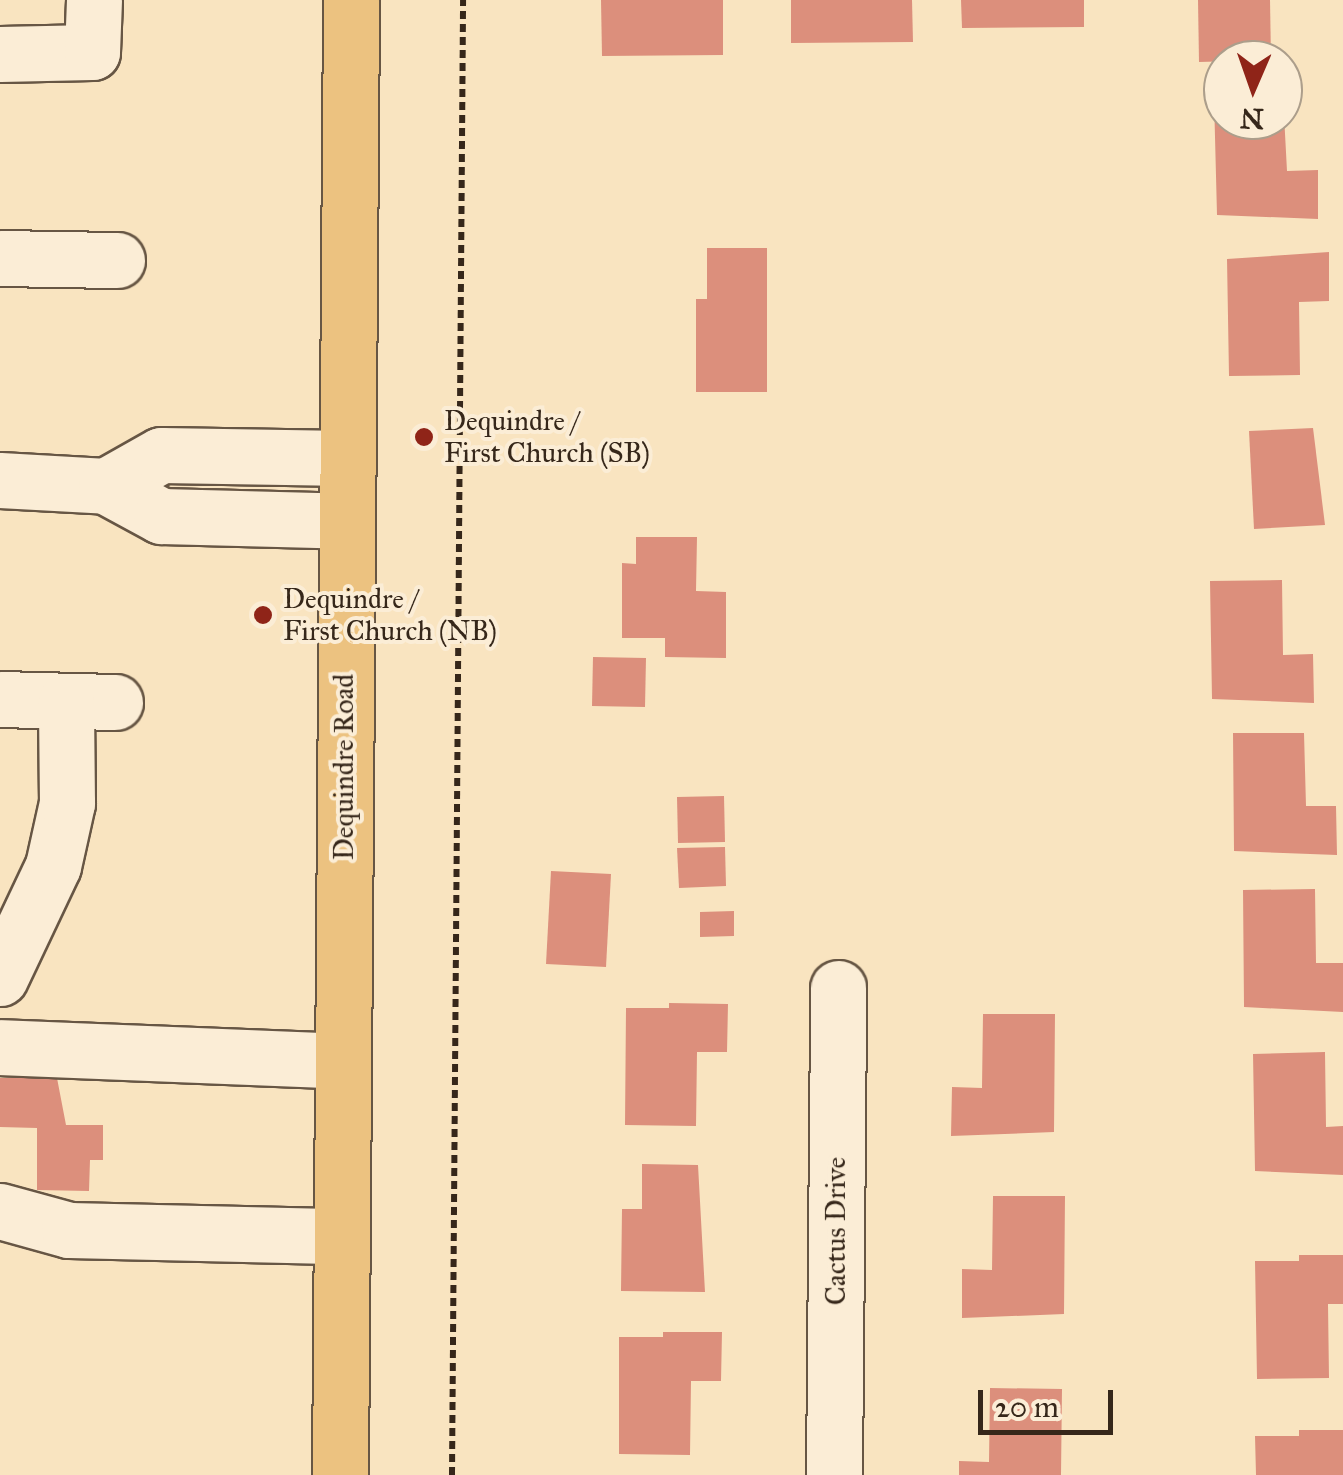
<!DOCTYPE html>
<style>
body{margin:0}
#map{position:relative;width:1343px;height:1475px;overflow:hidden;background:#f9e4c0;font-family:"IM FELL Great Primer",serif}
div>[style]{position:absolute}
.building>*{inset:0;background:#dc8f7c}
.path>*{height:6px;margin-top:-3px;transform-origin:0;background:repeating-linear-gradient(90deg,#36271a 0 8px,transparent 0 13px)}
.roads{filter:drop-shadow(2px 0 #675644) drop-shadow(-2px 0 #675644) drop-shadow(0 2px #675644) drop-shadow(0 -2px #675644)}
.minor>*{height:55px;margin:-27.5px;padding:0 27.5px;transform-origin:27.5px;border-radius:27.5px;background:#fbedd6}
.major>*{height:55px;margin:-27.5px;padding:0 27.5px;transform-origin:27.5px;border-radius:27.5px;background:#ecc280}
.dots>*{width:28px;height:28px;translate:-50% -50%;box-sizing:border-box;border:5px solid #fbedd6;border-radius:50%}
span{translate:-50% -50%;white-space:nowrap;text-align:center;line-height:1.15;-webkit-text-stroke:8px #fbedd6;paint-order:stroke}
.poi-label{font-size:28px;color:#36271a}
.left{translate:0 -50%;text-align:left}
.street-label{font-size:28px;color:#36271a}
.north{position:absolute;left:1203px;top:40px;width:100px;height:100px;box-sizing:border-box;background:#fbedd6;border:2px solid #ac9e8b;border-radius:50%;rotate:182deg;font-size:28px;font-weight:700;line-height:40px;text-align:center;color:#36271a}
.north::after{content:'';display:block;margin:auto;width:35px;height:45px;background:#8f2418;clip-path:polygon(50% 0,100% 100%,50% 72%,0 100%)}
.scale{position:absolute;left:978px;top:1390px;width:135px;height:45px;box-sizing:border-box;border:5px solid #36271a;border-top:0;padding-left:12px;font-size:30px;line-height:35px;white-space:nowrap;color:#36271a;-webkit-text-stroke:8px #fbedd6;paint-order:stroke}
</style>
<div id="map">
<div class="building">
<div style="clip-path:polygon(601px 0,723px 0,723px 55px,602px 56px)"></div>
<div style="clip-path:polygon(791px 0,912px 0,913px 42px,791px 43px)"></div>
<div style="clip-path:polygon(961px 0,1084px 0,1084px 27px,962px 28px)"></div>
<div style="clip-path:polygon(1198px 0,1270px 0,1271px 60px,1199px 62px)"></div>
<div style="clip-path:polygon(1283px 96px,1287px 171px,1318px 170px,1318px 219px,1217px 215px,1214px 98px,1223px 97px,1223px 120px,1283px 120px)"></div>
<div style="clip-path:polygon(707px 248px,767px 248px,767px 392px,696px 392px,696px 299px,707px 299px)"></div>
<div style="clip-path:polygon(1329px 252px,1329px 301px,1299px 302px,1300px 375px,1229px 376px,1227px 259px)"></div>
<div style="clip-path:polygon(1313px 428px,1325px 525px,1254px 529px,1249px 431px)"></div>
<div style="clip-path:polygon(636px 537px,697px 537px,696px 591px,726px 592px,726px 658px,665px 657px,665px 638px,622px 638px,622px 563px,636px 564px)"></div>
<div style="clip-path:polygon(1282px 580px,1283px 655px,1313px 654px,1314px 703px,1212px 699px,1210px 581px)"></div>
<div style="clip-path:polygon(593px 657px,646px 658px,645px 707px,592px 706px)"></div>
<div style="clip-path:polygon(1233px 733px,1304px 733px,1306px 806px,1336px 806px,1337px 855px,1234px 851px)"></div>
<div style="clip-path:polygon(724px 796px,725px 842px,678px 843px,677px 797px)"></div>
<div style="clip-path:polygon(725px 847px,726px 886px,679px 888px,677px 848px)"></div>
<div style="clip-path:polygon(551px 871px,611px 874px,606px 967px,546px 964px)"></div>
<div style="clip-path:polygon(1315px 889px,1316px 963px,1343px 963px,1343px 1012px,1244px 1007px,1243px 890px)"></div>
<div style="clip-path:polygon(734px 911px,734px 936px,700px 937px,700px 912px)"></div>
<div style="clip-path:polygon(669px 1003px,728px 1004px,727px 1052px,697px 1052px,696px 1126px,625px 1125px,626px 1008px,669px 1008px)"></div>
<div style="clip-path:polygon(983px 1014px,1055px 1014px,1054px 1132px,951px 1136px,952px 1087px,982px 1088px)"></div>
<div style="clip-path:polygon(1325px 1052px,1326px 1127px,1343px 1126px,1343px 1175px,1255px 1171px,1253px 1054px)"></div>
<div style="clip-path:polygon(0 1078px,57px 1078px,66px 1125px,103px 1125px,103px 1160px,90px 1160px,89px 1191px,37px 1190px,37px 1128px,0 1127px)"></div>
<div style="clip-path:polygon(642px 1164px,698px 1165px,705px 1292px,621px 1291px,622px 1209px,642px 1209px)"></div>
<div style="clip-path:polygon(993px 1196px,1065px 1196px,1064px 1314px,962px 1318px,962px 1269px,992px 1270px)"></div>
<div style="clip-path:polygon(1299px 1255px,1343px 1255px,1343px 1304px,1328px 1304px,1329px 1378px,1257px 1379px,1255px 1261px,1299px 1261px)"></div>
<div style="clip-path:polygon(663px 1332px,722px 1332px,721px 1381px,691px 1381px,690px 1455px,619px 1454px,619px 1337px,663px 1337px)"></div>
<div style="clip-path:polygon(990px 1388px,1062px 1389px,1061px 1475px,959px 1475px,959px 1461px,989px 1462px)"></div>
<div style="clip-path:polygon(1299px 1430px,1343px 1430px,1343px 1475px,1256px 1475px,1255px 1436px,1299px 1436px)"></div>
</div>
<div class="path">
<div style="left:452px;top:1475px;width:1475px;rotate:-89.57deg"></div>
</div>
<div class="roads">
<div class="minor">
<div style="left:0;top:54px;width:92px;rotate:-1.2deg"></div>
<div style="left:92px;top:52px;width:52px;rotate:-87.8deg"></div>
<div style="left:0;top:258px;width:117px;rotate:1deg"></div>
<div style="left:0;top:480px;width:106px;rotate:3.2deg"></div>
<div style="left:106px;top:486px;width:63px;rotate:28.6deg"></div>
<div style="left:161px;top:516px;width:185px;rotate:1.5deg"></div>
<div style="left:106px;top:486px;width:63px;rotate:-29.4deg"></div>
<div style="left:161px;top:455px;width:186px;rotate:0.9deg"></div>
<div style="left:0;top:699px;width:115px;rotate:1.5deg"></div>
<div style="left:0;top:978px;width:124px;rotate:-64.7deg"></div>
<div style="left:53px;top:866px;width:65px;rotate:-77.5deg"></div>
<div style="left:67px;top:803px;width:102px;rotate:-90.6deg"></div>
<div style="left:0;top:1047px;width:343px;rotate:2.3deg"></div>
<div style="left:0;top:1211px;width:72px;rotate:15.4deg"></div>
<div style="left:69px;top:1230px;width:273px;rotate:1.3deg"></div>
<div style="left:834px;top:1475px;width:487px;rotate:-89.5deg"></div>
</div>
<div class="major">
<div style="left:340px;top:1475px;width:1475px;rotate:-89.57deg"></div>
</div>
</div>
<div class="dots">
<div style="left:424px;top:437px;background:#8f2418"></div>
<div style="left:263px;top:615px;background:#8f2418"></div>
</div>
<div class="poi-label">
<span class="left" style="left:444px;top:437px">Dequindre /<br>First Church (SB)</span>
<span class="left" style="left:283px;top:615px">Dequindre /<br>First Church (NB)</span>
</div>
<div class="street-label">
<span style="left:344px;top:767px;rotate:-90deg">Dequindre Road</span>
<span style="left:836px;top:1231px;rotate:-90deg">Cactus Drive</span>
</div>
<div class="north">N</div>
<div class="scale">20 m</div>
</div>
